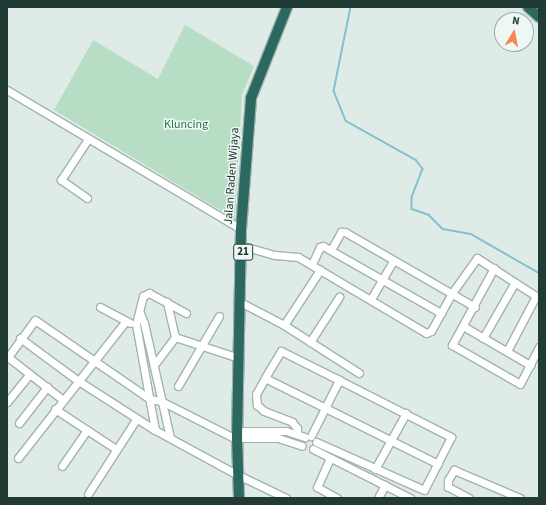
<!DOCTYPE html>
<style>
body{margin:0}
#map{position:relative;width:546px;height:505px;overflow:hidden;background:#dfebe6;font-family:"Source Sans 3",sans-serif}
div>[style]{position:absolute}
.green>*{inset:0;background:#b7ddc4}
.stream>*{height:1.5px;margin:-0.75px;padding:0 0.75px;transform-origin:0.75px;border-radius:0.75px;background:#85c0d2}
.roads{filter:drop-shadow(1px 0 #a2b3ae) drop-shadow(-1px 0 #a2b3ae) drop-shadow(0 1px #a2b3ae) drop-shadow(0 -1px #a2b3ae)}
.minor>*{height:7px;margin:-3.5px;padding:0 3.5px;transform-origin:3.5px;border-radius:3.5px;background:#fff}
.highway>*{height:10px;margin:-5px;padding:0 5px;transform-origin:5px;border-radius:5px;background:#2b6860}
span{translate:-50% -50%;white-space:nowrap;text-align:center;line-height:1.15;-webkit-text-stroke:3px #eff7f4;paint-order:stroke}
.shield-label span{padding:1px 3px;background:#eff7f4;border:1px solid;border-radius:3px;-webkit-text-stroke-width:0}
.shield-label{font-size:11px;color:#203b36;font-weight:700}
.park-label{font-size:12px;color:#29734b}
.street-label{font-size:12px;color:#203b36}
.frame{position:absolute;inset:0;border:8px solid #203b36;pointer-events:none}
.north{position:absolute;left:494px;top:12px;width:40px;height:40px;box-sizing:border-box;background:#eff7f4;border:1px solid #9caca8;border-radius:50%;rotate:10deg;font-size:11px;font-weight:700;line-height:16px;text-align:center;color:#203b36}
.north::after{content:'';display:block;margin:auto;width:14px;height:18px;background:#f68652;clip-path:polygon(50% 0,100% 100%,50% 72%,0 100%)}
</style>
<div id="map">
<div class="green">
<div style="clip-path:polygon(185px 25px,254px 66px,242px 95px,235px 219px,54px 110px,93px 40px,158px 79px)"></div>
</div>
<div class="stream">
<div style="left:351px;top:7px;width:86px;rotate:101.4deg"></div>
<div style="left:334px;top:91px;width:32px;rotate:68deg"></div>
<div style="left:346px;top:121px;width:80px;rotate:29.1deg"></div>
<div style="left:416px;top:160px;width:11px;rotate:52deg"></div>
<div style="left:423px;top:169px;width:30px;rotate:111deg"></div>
<div style="left:412px;top:197px;width:12px;rotate:90deg"></div>
<div style="left:412px;top:209px;width:18px;rotate:19deg"></div>
<div style="left:429px;top:215px;width:20px;rotate:45deg"></div>
<div style="left:443px;top:229px;width:28px;rotate:10deg"></div>
<div style="left:471px;top:234px;width:78px;rotate:29.8deg"></div>
</div>
<div class="roads">
<div class="minor">
<div style="left:7px;top:90px;width:272px;rotate:30.7deg"></div>
<div style="left:87px;top:198px;width:32px;rotate:-145deg"></div>
<div style="left:61px;top:180px;width:49px;rotate:-56.6deg"></div>
<div style="left:243px;top:246px;width:33px;rotate:16deg"></div>
<div style="left:275px;top:255px;width:23px;rotate:5deg"></div>
<div style="left:298px;top:257px;width:149px;rotate:30.7deg"></div>
<div style="left:426px;top:333px;width:5px;rotate:-22deg"></div>
<div style="left:431px;top:331px;width:43px;rotate:-61.1deg"></div>
<div style="left:452px;top:293px;width:43px;rotate:-54.5deg"></div>
<div style="left:477px;top:258px;width:74px;rotate:32.8deg"></div>
<div style="left:331px;top:250px;width:21px;rotate:-61deg"></div>
<div style="left:341px;top:232px;width:4px"></div>
<div style="left:345px;top:232px;width:150px;rotate:30deg"></div>
<div style="left:312px;top:264px;width:19px;rotate:-65deg"></div>
<div style="left:320px;top:247px;width:3px;rotate:-18deg"></div>
<div style="left:323px;top:246px;width:136px;rotate:29.6deg"></div>
<div style="left:494px;top:268px;width:88px;rotate:118.6deg"></div>
<div style="left:452px;top:345px;width:78px;rotate:29.8deg"></div>
<div style="left:520px;top:384px;width:42px;rotate:-62.8deg"></div>
<div style="left:371px;top:299px;width:44px;rotate:-59.9deg"></div>
<div style="left:240px;top:302px;width:50px;rotate:27.6deg"></div>
<div style="left:284px;top:325px;width:89px;rotate:32.6deg"></div>
<div style="left:100px;top:307px;width:34px;rotate:28deg"></div>
<div style="left:140px;top:313px;width:11px;rotate:68deg"></div>
<div style="left:144px;top:323px;width:117px;rotate:77.2deg"></div>
<div style="left:284px;top:325px;width:66px;rotate:-56.8deg"></div>
<div style="left:463px;top:326px;width:78px;rotate:30.2deg"></div>
<div style="left:175px;top:337px;width:67px;rotate:18.2deg"></div>
<div style="left:20px;top:338px;width:71px;rotate:36.4deg"></div>
<div style="left:77px;top:380px;width:93px;rotate:32.7deg"></div>
<div style="left:155px;top:430px;width:94px;rotate:28.5deg"></div>
<div style="left:238px;top:475px;width:53px;rotate:25.6deg"></div>
<div style="left:483px;top:338px;width:64px;rotate:-60.3deg"></div>
<div style="left:310px;top:342px;width:54px;rotate:-57.2deg"></div>
<div style="left:507px;top:351px;width:62px;rotate:-62.2deg"></div>
<div style="left:154px;top:365px;width:35px;rotate:-53deg"></div>
<div style="left:175px;top:337px;width:36px;rotate:-103deg"></div>
<div style="left:265px;top:378px;width:18px;rotate:119deg"></div>
<div style="left:256px;top:394px;width:11px;rotate:85deg"></div>
<div style="left:257px;top:405px;width:9px;rotate:41deg"></div>
<div style="left:264px;top:411px;width:30px;rotate:21deg"></div>
<div style="left:292px;top:422px;width:8px;rotate:50deg"></div>
<div style="left:297px;top:428px;width:5px;rotate:90deg"></div>
<div style="left:339px;top:380px;width:65px;rotate:-153.4deg"></div>
<div style="left:281px;top:351px;width:31px;rotate:121deg"></div>
<div style="left:265px;top:378px;width:193px;rotate:26.4deg"></div>
<div style="left:178px;top:386px;width:81px;rotate:-59.6deg"></div>
<div style="left:63px;top:400px;width:70px;rotate:-142deg"></div>
<div style="left:8px;top:357px;width:46px;rotate:-53.9deg"></div>
<div style="left:35px;top:320px;width:140px;rotate:34.5deg"></div>
<div style="left:150px;top:399px;width:11px;rotate:10deg"></div>
<div style="left:161px;top:401px;width:86px;rotate:26.9deg"></div>
<div style="left:7px;top:402px;width:36px;rotate:-51deg"></div>
<div style="left:55px;top:409px;width:73px;rotate:33.3deg"></div>
<div style="left:19px;top:423px;width:46px;rotate:-52.1deg"></div>
<div style="left:155px;top:430px;width:108px;rotate:-100.2deg"></div>
<div style="left:136px;top:324px;width:29px;rotate:-76deg"></div>
<div style="left:143px;top:296px;width:7px;rotate:-27deg"></div>
<div style="left:149px;top:293px;width:42px;rotate:28.4deg"></div>
<div style="left:238px;top:431px;width:48px"></div>
<div style="left:286px;top:431px;width:20px;rotate:18deg"></div>
<div style="left:311px;top:436px;width:63px;rotate:-63.4deg"></div>
<div style="left:339px;top:380px;width:126px;rotate:27deg"></div>
<div style="left:451px;top:437px;width:59px;rotate:117deg"></div>
<div style="left:424px;top:490px;width:118px;rotate:-156deg"></div>
<div style="left:237px;top:438px;width:41px"></div>
<div style="left:278px;top:438px;width:25px;rotate:18deg"></div>
<div style="left:313px;top:449px;width:109px;rotate:26.8deg"></div>
<div style="left:18px;top:458px;width:174px;rotate:-51.8deg"></div>
<div style="left:330px;top:458px;width:32px;rotate:114deg"></div>
<div style="left:317px;top:487px;width:23px;rotate:29deg"></div>
<div style="left:62px;top:466px;width:44px;rotate:-55.2deg"></div>
<div style="left:375px;top:469px;width:64px;rotate:-61deg"></div>
<div style="left:88px;top:494px;width:90px;rotate:-57.2deg"></div>
<div style="left:378px;top:498px;width:15px;rotate:-62deg"></div>
<div style="left:469px;top:498px;width:24px;rotate:-152deg"></div>
<div style="left:448px;top:487px;width:7px;rotate:-90deg"></div>
<div style="left:448px;top:480px;width:12px;rotate:-59deg"></div>
<div style="left:454px;top:470px;width:72px;rotate:23deg"></div>
</div>
<div class="highway">
<div style="left:528px;top:7px;width:15px;rotate:42deg"></div>
<div style="left:239px;top:498px;width:60px;rotate:-91.9deg"></div>
<div style="left:237px;top:438px;width:209px;rotate:-88.9deg"></div>
<div style="left:241px;top:229px;width:131px;rotate:-85.6deg"></div>
<div style="left:251px;top:98px;width:98px;rotate:-68.4deg"></div>
</div>
</div>
<div class="shield-label">
<span style="left:243px;top:252px">21</span>
</div>
<div class="park-label">
<span style="left:186px;top:125px">Kluncing</span>
</div>
<div class="street-label">
<span style="left:232px;top:176px;rotate:-86deg">Jalan Raden Wijaya</span>
</div>
<div class="frame"></div>
<div class="north">N</div>
</div>
